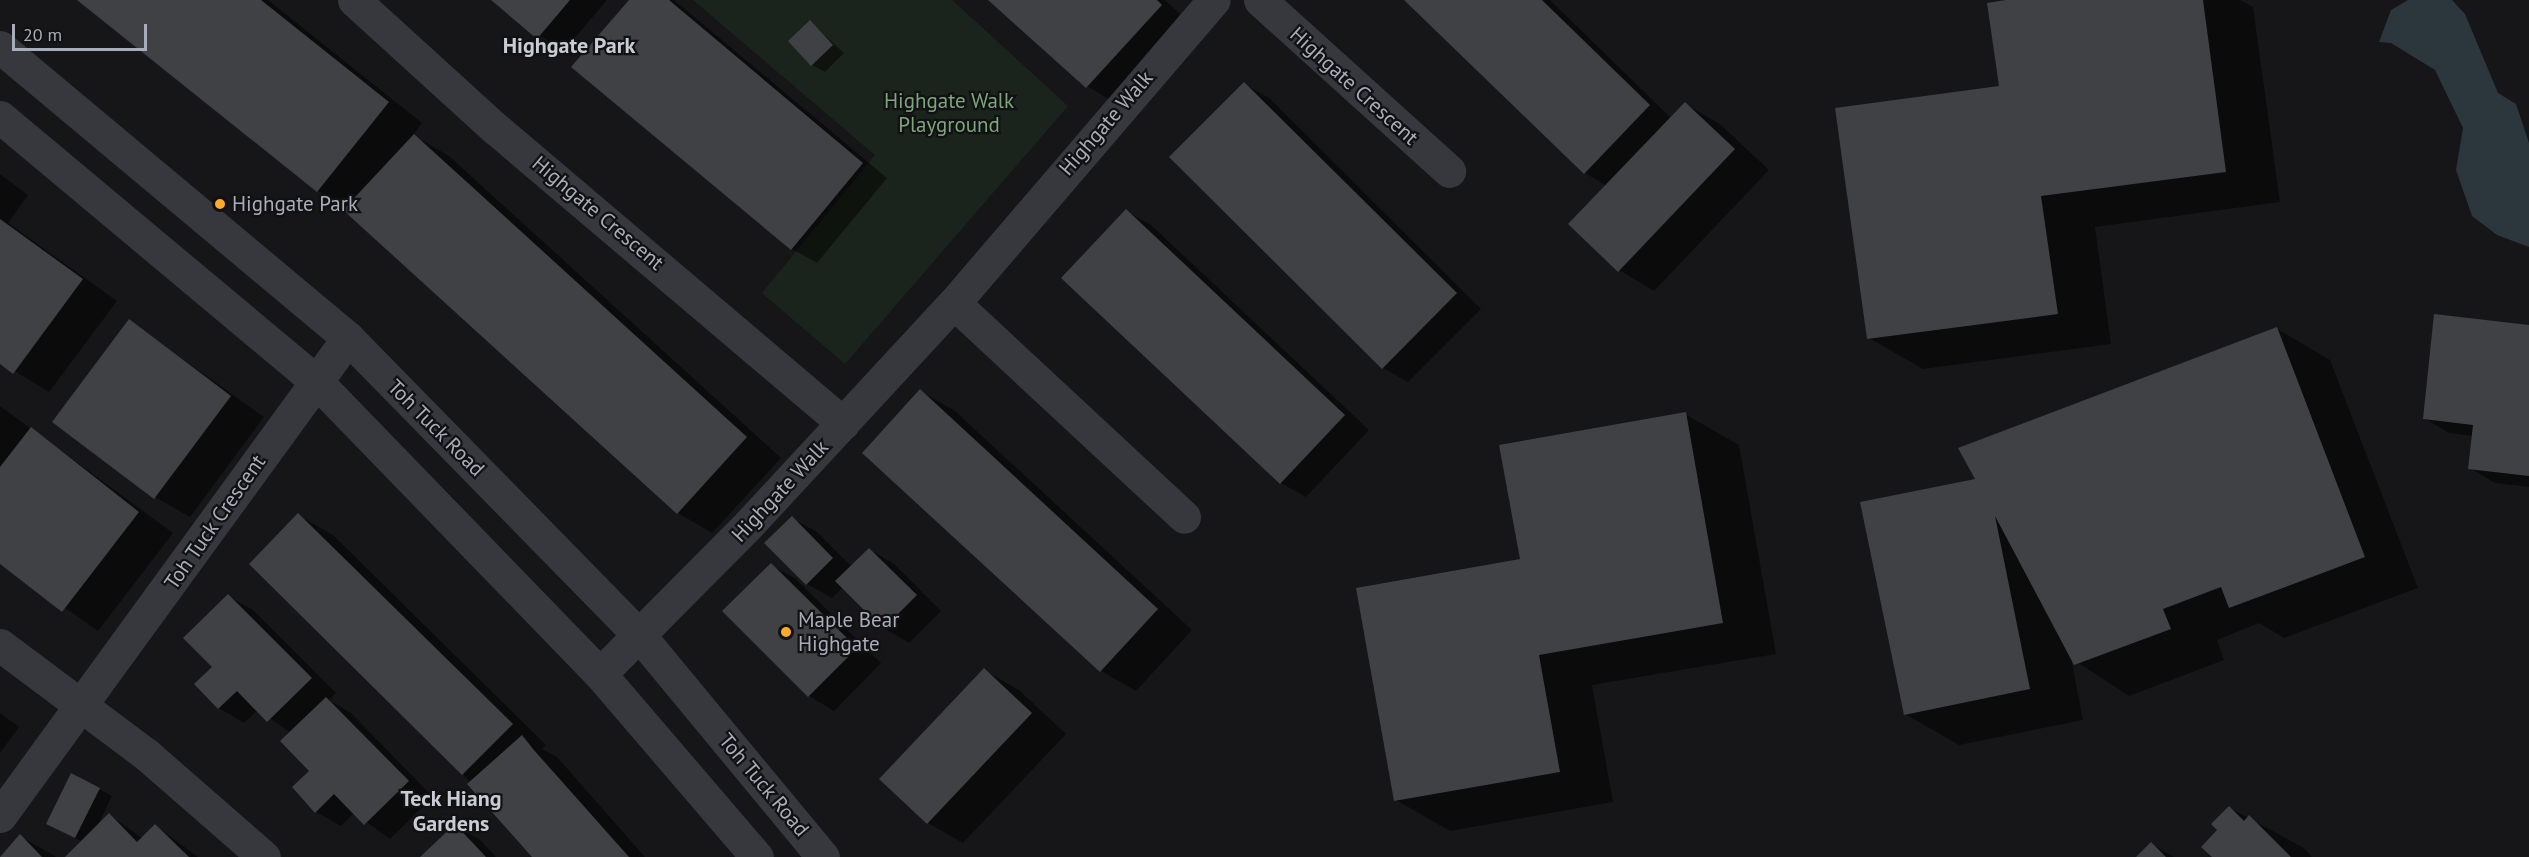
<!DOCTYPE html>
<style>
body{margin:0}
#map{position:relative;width:2529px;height:857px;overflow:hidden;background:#161618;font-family:"PT Sans",sans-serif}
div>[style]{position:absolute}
.green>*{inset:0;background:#1b241c}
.water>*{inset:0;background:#2b363d}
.shadow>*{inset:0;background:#0007}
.building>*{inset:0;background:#404145}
.minor>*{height:33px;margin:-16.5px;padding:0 16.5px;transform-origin:16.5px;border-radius:16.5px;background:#36383e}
.dots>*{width:16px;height:16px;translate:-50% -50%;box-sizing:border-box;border:3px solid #111113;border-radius:50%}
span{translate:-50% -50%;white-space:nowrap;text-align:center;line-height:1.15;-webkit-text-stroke:4.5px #111113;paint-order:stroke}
.street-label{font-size:21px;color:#a7adb9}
.park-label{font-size:21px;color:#7ca67c}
.poi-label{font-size:21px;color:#a7adb9}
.left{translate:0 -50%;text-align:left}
.neighbourhood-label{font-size:22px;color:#c8ccd5;font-weight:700}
.scale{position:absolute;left:12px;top:24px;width:135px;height:27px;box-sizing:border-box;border:3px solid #a7adb9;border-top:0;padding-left:8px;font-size:18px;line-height:21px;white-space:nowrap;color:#a7adb9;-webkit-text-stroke:4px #111113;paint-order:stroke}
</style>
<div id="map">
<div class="green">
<div style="clip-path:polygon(693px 0,952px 0,1068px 106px,845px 364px,762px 293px,875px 155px)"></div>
</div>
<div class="water">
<div style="clip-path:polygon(2408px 0,2452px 0,2465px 14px,2498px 93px,2516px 104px,2529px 143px,2529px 247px,2497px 235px,2472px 216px,2456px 170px,2463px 128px,2435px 70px,2391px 43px,2379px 42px,2391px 10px)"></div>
</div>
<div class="shadow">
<div style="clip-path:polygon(79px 0,268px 0,422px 123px,413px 135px,449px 156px,781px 458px,712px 533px,678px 513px,347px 208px,318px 191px)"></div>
<div style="clip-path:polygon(493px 0,607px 0,563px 52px)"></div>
<div style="clip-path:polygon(631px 0,674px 0,887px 178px,817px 263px,792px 249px)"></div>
<div style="clip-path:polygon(993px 0,1165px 0,1186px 20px,1112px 101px,1087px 86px)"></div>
<div style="clip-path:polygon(1406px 0,1550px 0,1671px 118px,1685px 104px,1720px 124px,1769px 170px,1654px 291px,1619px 270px,1607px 186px,1585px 173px)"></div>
<div style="clip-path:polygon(2018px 0,2240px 0,2253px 7px,2280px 202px,2095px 227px,2111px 344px,1923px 369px,1869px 338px,2001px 88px)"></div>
<div style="clip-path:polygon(810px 22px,844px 53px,825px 72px,812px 65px)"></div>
<div style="clip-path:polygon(1244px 84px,1269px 98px,1481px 309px,1408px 382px,1383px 368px,1171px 157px)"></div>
<div style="clip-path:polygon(0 174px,28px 195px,8px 223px,117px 301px,49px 392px,0 362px)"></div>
<div style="clip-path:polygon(1126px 211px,1151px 225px,1369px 430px,1306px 497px,1281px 483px)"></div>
<div style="clip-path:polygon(129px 321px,264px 417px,190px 517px,155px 497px)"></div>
<div style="clip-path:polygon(2529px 326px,2529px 487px,2495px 483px,2470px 468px,2473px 436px,2449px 433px,2424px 418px)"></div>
<div style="clip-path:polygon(2276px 328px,2330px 360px,2418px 588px,2284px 638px,2259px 623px,2217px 640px,2224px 660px,2129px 696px,2071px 658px,2083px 720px,1959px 745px,1905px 714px,1977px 480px)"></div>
<div style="clip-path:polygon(920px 391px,955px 411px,1192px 630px,1136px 691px,1101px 671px,864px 453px)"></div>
<div style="clip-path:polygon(0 406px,173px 533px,98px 631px,0 562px)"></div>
<div style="clip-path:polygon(1685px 414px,1739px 445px,1776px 654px,1592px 685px,1613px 802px,1450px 831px,1396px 800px,1521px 560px)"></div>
<div style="clip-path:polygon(298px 515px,333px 535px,546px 745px,542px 749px,557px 757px,645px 857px,534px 857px,463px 774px)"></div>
<div style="clip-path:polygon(792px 518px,817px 532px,852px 567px,869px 549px,894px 564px,941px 611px,909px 643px,884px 628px,843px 587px,832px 598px,807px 584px)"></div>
<div style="clip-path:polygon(771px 565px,796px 579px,881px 663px,834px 711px,809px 696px,724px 611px)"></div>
<div style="clip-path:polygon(228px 596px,253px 610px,336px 693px,329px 700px,351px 713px,433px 797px,390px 839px,354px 813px,341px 826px,316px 812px,311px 771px,291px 733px,258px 710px,244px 723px,219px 708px,214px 667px)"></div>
<div style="clip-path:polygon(984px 670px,1019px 690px,1066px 734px,963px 843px,928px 823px,881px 779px)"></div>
<div style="clip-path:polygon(0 713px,19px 727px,0 753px)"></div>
<div style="clip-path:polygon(99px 789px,112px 796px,97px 827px,110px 815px,142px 838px,155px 825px,198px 857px,69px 857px,83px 842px,61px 831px)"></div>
<div style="clip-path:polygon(2230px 808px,2304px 848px,2312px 857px,2214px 857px)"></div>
<div style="clip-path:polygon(455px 826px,480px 840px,496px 857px,423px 857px)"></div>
<div style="clip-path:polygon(20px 836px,55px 856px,56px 857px,0 857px)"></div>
<div style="clip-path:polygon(2151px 844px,2174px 857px,2138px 857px)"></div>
</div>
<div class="building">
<div style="clip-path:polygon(77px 0,261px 0,389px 102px,317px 192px)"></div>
<div style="clip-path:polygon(491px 0,570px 0,537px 39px)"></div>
<div style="clip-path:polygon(629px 0,669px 0,863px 163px,791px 250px,571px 67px)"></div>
<div style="clip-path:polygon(988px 0,1157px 0,1162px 5px,1086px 88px)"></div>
<div style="clip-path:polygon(1404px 0,1542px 0,1650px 105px,1584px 174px)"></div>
<div style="clip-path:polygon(2006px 0,2203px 0,2226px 172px,2041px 196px,2058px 314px,1867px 339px,1835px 108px,1999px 86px,1987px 3px)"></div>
<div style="clip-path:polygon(810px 20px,833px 45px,811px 66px,788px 41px)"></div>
<div style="clip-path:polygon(1244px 82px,1457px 293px,1382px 369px,1169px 157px)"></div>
<div style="clip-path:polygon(1685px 102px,1735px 149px,1618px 272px,1568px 224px)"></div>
<div style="clip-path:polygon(414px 134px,747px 437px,677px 514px,343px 210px)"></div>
<div style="clip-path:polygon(1126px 209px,1345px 415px,1280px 484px,1061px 278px)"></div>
<div style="clip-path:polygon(0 219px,83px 279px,13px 374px,0 364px)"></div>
<div style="clip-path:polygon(2434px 314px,2529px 325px,2529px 476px,2468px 469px,2473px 425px,2423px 419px)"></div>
<div style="clip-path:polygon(129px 319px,231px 396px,154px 499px,52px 422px)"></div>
<div style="clip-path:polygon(2277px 327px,2365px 557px,2229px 608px,2221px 587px,2163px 609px,2171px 629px,2074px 665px,1995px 516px,2030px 689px,1904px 715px,1860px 502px,1975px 479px,1958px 448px)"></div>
<div style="clip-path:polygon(920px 389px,1158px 609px,1100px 672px,862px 453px)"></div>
<div style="clip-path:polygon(1686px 412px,1723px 623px,1539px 655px,1560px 772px,1394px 801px,1356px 588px,1520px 559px,1499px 445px)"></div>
<div style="clip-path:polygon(31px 427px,139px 512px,62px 612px,0 564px,0 467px)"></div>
<div style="clip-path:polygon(298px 513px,513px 724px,462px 775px,249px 564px)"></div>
<div style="clip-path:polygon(792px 516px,833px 558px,806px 585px,764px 543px)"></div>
<div style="clip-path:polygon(869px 548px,917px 595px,883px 629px,835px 581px)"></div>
<div style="clip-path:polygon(771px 563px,857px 648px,808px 697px,722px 611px)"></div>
<div style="clip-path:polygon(228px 594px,312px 678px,267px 722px,237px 691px,218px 709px,194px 684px,212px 667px,183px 638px)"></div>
<div style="clip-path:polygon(984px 668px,1032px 713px,927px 824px,879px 779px)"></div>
<div style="clip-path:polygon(326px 697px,409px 781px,364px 825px,334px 794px,315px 813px,292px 787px,309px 771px,280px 741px)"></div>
<div style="clip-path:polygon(522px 735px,533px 749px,629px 857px,532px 857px,467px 784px)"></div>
<div style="clip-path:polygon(71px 773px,100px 788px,75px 838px,46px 824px)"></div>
<div style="clip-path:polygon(2229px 806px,2244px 821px,2249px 815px,2291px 857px,2212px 857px,2201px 847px,2217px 830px,2211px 824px)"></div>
<div style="clip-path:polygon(109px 813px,137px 842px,155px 824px,189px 857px,65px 857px)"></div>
<div style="clip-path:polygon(455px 824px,486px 857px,420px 857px)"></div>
<div style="clip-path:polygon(20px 834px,42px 857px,0 857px)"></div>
<div style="clip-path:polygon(2151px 842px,2166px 857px,2136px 857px)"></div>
</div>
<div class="minor">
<div style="left:354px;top:0;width:192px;rotate:42.3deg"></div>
<div style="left:496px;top:129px;width:455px;rotate:40.3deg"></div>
<div style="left:1260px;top:0;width:255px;rotate:42.1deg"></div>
<div style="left:0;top:47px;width:454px;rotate:39.9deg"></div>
<div style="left:348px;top:338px;width:417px;rotate:45.6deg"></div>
<div style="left:640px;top:636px;width:287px;rotate:50.4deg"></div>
<div style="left:0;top:117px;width:410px;rotate:39.9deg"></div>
<div style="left:315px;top:380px;width:409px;rotate:45.9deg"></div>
<div style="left:600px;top:674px;width:241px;rotate:49.4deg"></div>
<div style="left:954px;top:303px;width:314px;rotate:42.9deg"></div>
<div style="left:0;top:645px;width:184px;rotate:36.8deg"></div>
<div style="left:147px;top:755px;width:155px;rotate:41.1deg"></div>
<div style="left:600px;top:674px;width:211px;rotate:-45.2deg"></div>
<div style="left:749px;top:524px;width:301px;rotate:-47.2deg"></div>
<div style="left:954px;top:303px;width:399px;rotate:-49.4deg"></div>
<div style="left:0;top:816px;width:591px;rotate:-53.94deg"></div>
</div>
<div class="dots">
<div style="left:220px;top:204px;background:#ffab27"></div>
<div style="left:786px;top:632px;background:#ffab27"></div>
</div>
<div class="street-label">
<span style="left:1354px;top:86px;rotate:42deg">Highgate Crescent</span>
<span style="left:1106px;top:123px;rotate:-49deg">Highgate Walk</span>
<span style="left:598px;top:213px;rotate:40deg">Highgate Crescent</span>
<span style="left:436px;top:428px;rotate:45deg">Toh Tuck Road</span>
<span style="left:780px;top:491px;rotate:-47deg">Highgate Walk</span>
<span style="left:215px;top:522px;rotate:-55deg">Toh Tuck Crescent</span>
<span style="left:764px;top:785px;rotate:50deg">Toh Tuck Road</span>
</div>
<div class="park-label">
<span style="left:949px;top:113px">Highgate Walk<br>Playground</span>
</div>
<div class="poi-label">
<span class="left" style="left:232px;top:204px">Highgate Park</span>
<span class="left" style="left:798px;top:632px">Maple Bear<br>Highgate</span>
</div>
<div class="neighbourhood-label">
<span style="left:569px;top:46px">Highgate Park</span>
<span style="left:451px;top:811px">Teck Hiang<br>Gardens</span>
</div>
<div class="scale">20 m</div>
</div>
